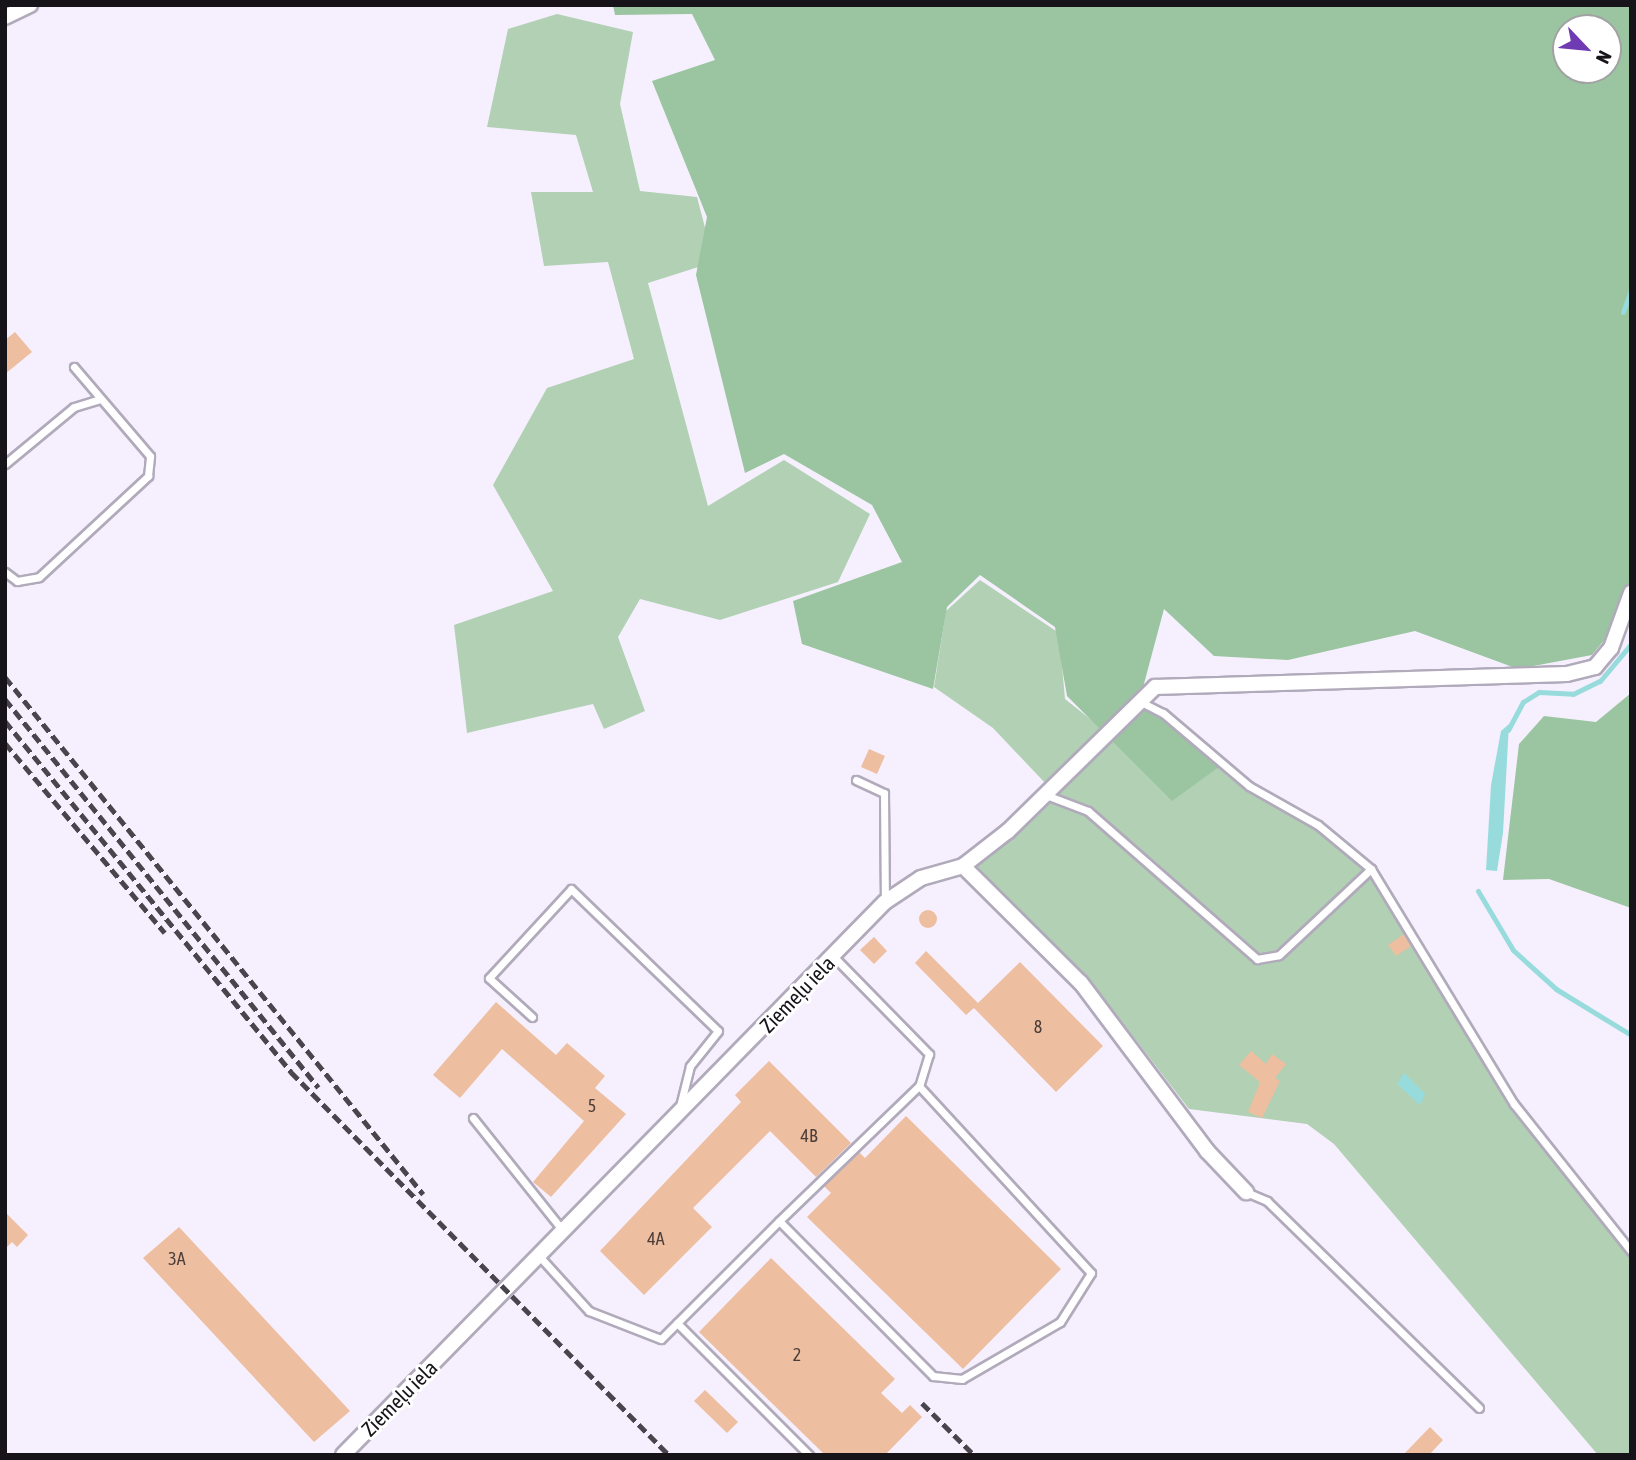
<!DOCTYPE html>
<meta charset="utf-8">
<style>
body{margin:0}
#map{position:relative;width:1636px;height:1460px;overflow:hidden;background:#f6f0fe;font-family:"Asap Condensed",sans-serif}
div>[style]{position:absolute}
.green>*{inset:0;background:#b1d0b4}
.forest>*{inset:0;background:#9ac5a0}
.water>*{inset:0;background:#97dbdd}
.stream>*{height:5px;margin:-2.5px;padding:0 2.5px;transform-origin:2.5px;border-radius:2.5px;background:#97dbdd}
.building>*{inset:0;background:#edbe9f}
.round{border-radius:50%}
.roads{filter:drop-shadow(2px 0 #b1aabb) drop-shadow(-2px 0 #b1aabb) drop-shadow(0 2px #b1aabb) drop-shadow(0 -2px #b1aabb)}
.lane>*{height:7px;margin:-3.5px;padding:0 3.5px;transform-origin:3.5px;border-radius:3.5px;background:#fff}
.street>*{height:14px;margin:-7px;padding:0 7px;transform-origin:7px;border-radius:7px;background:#fff}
.rail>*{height:5px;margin-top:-2.5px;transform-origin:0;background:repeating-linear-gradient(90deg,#49454d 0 10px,transparent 0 15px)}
span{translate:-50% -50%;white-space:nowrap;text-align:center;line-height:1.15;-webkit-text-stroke:6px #fff;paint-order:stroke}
.number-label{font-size:18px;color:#4c3e3a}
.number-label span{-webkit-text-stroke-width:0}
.street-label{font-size:21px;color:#161319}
.frame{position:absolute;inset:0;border:7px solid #161319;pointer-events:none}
.north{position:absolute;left:1552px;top:14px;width:70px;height:70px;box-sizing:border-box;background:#fff;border:2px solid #a2a1a3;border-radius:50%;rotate:116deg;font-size:19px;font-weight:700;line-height:28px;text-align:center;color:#161319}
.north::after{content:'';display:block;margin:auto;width:24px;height:32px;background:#6f3bb2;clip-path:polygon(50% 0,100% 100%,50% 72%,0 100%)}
</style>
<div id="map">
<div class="green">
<div style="clip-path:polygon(557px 14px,633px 32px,620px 104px,640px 191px,697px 197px,714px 262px,648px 283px,708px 506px,784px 460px,870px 514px,838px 582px,720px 620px,640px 599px,618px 637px,645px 711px,604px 729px,593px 704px,467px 733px,454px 625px,553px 591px,493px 485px,547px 388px,634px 359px,608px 262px,544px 266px,531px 192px,593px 192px,576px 135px,487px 127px,508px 29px)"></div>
<div style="clip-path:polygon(980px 580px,1059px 633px,1065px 699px,1104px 730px,1047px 785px,993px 728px,934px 687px,946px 611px)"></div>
<div style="clip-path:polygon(1147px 705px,1378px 873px,1512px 1093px,1631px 1242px,1631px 1455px,1598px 1455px,1334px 1144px,1307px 1124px,1189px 1109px,1109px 1005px,975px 868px)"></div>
</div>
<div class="forest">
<div style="clip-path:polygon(evenodd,613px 5px,1631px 5px,1631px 607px,1592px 655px,1518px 669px,1415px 631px,1288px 660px,1214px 656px,1164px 609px,1141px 695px,1223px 764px,1172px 801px,1067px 696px,1055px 627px,980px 575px,947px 607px,933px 689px,802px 644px,793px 601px,902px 562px,872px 505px,784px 454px,745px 473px,696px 275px,707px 217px,652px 81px,715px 60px,692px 14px,615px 15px,613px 5px,1566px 28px,1608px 28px,1608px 70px,1566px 70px,1566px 28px)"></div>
<div style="clip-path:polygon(1631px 693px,1631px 908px,1549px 879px,1503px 880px,1519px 744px,1544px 716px,1596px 722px)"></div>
</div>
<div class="water">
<div style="clip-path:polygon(1509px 724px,1503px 833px,1497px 871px,1486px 870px,1491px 785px,1501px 731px)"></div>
<div style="clip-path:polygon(1404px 1073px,1425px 1094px,1420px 1105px,1397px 1084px)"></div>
</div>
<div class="stream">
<div style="left:1623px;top:312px;width:23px;rotate:-70deg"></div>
<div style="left:1508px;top:730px;width:32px;rotate:-62deg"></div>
<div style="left:1523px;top:702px;width:19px;rotate:-32deg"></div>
<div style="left:1539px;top:692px;width:34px;rotate:3deg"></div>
<div style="left:1573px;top:694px;width:30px;rotate:-26deg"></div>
<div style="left:1600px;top:681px;width:48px;rotate:-50deg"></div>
<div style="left:1478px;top:891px;width:69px;rotate:59.3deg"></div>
<div style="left:1513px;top:950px;width:58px;rotate:42.2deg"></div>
<div style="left:1556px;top:989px;width:88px;rotate:31.5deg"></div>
</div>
<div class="building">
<div style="clip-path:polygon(15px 332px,32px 352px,5px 374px,5px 340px)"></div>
<div style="clip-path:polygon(869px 749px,885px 756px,877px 774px,861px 767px)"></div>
<div class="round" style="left:919px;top:910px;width:18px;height:18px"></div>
<div style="clip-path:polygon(1404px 934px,1411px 946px,1396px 956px,1388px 945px)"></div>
<div style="clip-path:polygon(874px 937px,887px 951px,874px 964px,860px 950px)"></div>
<div style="clip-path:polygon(926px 951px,978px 1003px,1020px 962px,1103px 1046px,1056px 1092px,974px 1008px,966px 1015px,915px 963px)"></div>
<div style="clip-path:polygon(496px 1002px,556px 1055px,567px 1043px,605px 1076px,595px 1088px,626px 1114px,551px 1197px,533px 1182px,584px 1121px,502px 1049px,460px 1098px,433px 1075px)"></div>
<div style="clip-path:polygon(1251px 1051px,1266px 1064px,1272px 1054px,1286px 1064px,1275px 1078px,1280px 1081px,1262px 1118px,1248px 1112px,1260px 1082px,1239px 1065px)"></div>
<div style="clip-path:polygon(769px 1061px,851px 1143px,816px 1177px,770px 1131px,693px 1208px,712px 1227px,644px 1295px,600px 1251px,741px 1102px,735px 1095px)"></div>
<div style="clip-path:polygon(906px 1116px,1061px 1269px,963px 1369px,807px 1217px,831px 1193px,824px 1186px,859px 1152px,865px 1158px)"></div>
<div style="clip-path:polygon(5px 1212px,28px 1235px,17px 1247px,12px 1242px,5px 1249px)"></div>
<div style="clip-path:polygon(179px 1227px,350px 1411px,314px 1442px,143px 1258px)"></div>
<div style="clip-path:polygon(771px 1258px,895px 1379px,881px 1393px,902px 1413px,910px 1405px,922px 1417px,885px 1455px,825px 1455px,699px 1332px)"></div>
<div style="clip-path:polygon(705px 1390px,738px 1422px,727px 1433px,694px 1401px)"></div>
<div style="clip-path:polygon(1430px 1427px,1443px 1440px,1429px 1455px,1403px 1455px)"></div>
</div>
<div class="roads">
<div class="lane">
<div style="left:5px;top:464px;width:89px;rotate:-39.6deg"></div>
<div style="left:74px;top:407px;width:27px;rotate:-17deg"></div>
<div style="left:5px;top:572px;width:15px;rotate:37deg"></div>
<div style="left:17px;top:581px;width:22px;rotate:-10deg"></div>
<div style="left:39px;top:577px;width:149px;rotate:-42.8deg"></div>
<div style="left:148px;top:476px;width:20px;rotate:-84deg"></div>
<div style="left:150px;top:456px;width:117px;rotate:-130.5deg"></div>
<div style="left:1141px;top:702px;width:25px;rotate:27deg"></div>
<div style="left:1163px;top:713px;width:113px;rotate:40.3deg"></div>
<div style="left:1249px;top:786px;width:79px;rotate:29.5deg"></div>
<div style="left:1318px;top:825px;width:69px;rotate:39.7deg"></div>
<div style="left:1371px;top:869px;width:275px;rotate:58.7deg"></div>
<div style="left:1514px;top:1104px;width:188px;rotate:51.5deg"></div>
<div style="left:856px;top:780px;width:31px;rotate:25deg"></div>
<div style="left:884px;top:793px;width:109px;rotate:89.5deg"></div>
<div style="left:1046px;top:795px;width:45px;rotate:20.9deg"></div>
<div style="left:1088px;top:811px;width:225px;rotate:41.2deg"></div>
<div style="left:1257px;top:959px;width:22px;rotate:-10deg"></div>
<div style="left:1279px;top:955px;width:126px;rotate:-43.1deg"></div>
<div style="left:834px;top:957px;width:136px;rotate:45.6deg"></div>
<div style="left:929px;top:1054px;width:34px;rotate:107deg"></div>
<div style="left:919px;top:1086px;width:254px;rotate:47.4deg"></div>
<div style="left:1091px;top:1273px;width:58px;rotate:122.3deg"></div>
<div style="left:1060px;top:1322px;width:113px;rotate:149.8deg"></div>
<div style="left:962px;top:1379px;width:29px;rotate:-174deg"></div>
<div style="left:933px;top:1376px;width:218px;rotate:-134.8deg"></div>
<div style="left:779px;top:1221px;width:194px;rotate:-44deg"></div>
<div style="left:532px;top:1017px;width:58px;rotate:-137.8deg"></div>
<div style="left:489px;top:978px;width:121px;rotate:-47.3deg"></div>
<div style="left:571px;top:889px;width:204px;rotate:44deg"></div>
<div style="left:718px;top:1031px;width:45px;rotate:128.7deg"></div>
<div style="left:690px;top:1066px;width:41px;rotate:104deg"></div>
<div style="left:473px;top:1118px;width:146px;rotate:51.4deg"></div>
<div style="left:1246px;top:1192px;width:23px;rotate:23deg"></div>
<div style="left:1267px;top:1201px;width:296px;rotate:44.3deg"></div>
<div style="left:540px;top:1257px;width:73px;rotate:47.8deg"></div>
<div style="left:589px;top:1311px;width:77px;rotate:21.3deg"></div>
<div style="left:661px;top:1339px;width:167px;rotate:-45deg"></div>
<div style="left:677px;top:1323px;width:187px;rotate:45deg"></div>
</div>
<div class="street">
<div style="left:5px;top:17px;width:28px;rotate:-26deg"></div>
<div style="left:963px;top:866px;width:57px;rotate:-37.9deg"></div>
<div style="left:1008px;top:831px;width:206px;rotate:-44.4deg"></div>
<div style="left:1155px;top:687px;width:412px;rotate:-1.8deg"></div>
<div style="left:1567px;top:674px;width:29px;rotate:-14deg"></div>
<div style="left:1595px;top:667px;width:25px;rotate:-50deg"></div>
<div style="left:1611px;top:648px;width:59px;rotate:-70deg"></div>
<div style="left:343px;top:1455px;width:774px;rotate:-45.58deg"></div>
<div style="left:885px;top:902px;width:43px;rotate:-33.7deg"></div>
<div style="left:921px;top:878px;width:44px;rotate:-15.9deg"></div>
<div style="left:963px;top:866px;width:166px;rotate:44.8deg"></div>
<div style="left:1081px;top:983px;width:210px;rotate:53.1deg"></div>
<div style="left:1207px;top:1151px;width:57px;rotate:46.4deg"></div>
</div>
</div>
<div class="rail">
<div style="left:5px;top:677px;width:665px;rotate:51.04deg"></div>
<div style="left:5px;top:699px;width:499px;rotate:51.1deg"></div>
<div style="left:5px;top:721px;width:453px;rotate:50.8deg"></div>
<div style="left:291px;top:1072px;width:538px;rotate:45.38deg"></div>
<div style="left:5px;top:743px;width:248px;rotate:49.9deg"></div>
<div style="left:922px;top:1403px;width:74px;rotate:45deg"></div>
</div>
<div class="number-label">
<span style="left:1038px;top:1027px">8</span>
<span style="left:592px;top:1106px">5</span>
<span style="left:809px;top:1136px">4B</span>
<span style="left:656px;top:1239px">4A</span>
<span style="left:177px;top:1259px">3A</span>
<span style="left:797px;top:1355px">2</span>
</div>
<div class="street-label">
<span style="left:797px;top:994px;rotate:-46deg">Ziemeļu iela</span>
<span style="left:399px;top:1398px;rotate:-45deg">Ziemeļu iela</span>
</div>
<div class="frame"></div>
<div class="north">N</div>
</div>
